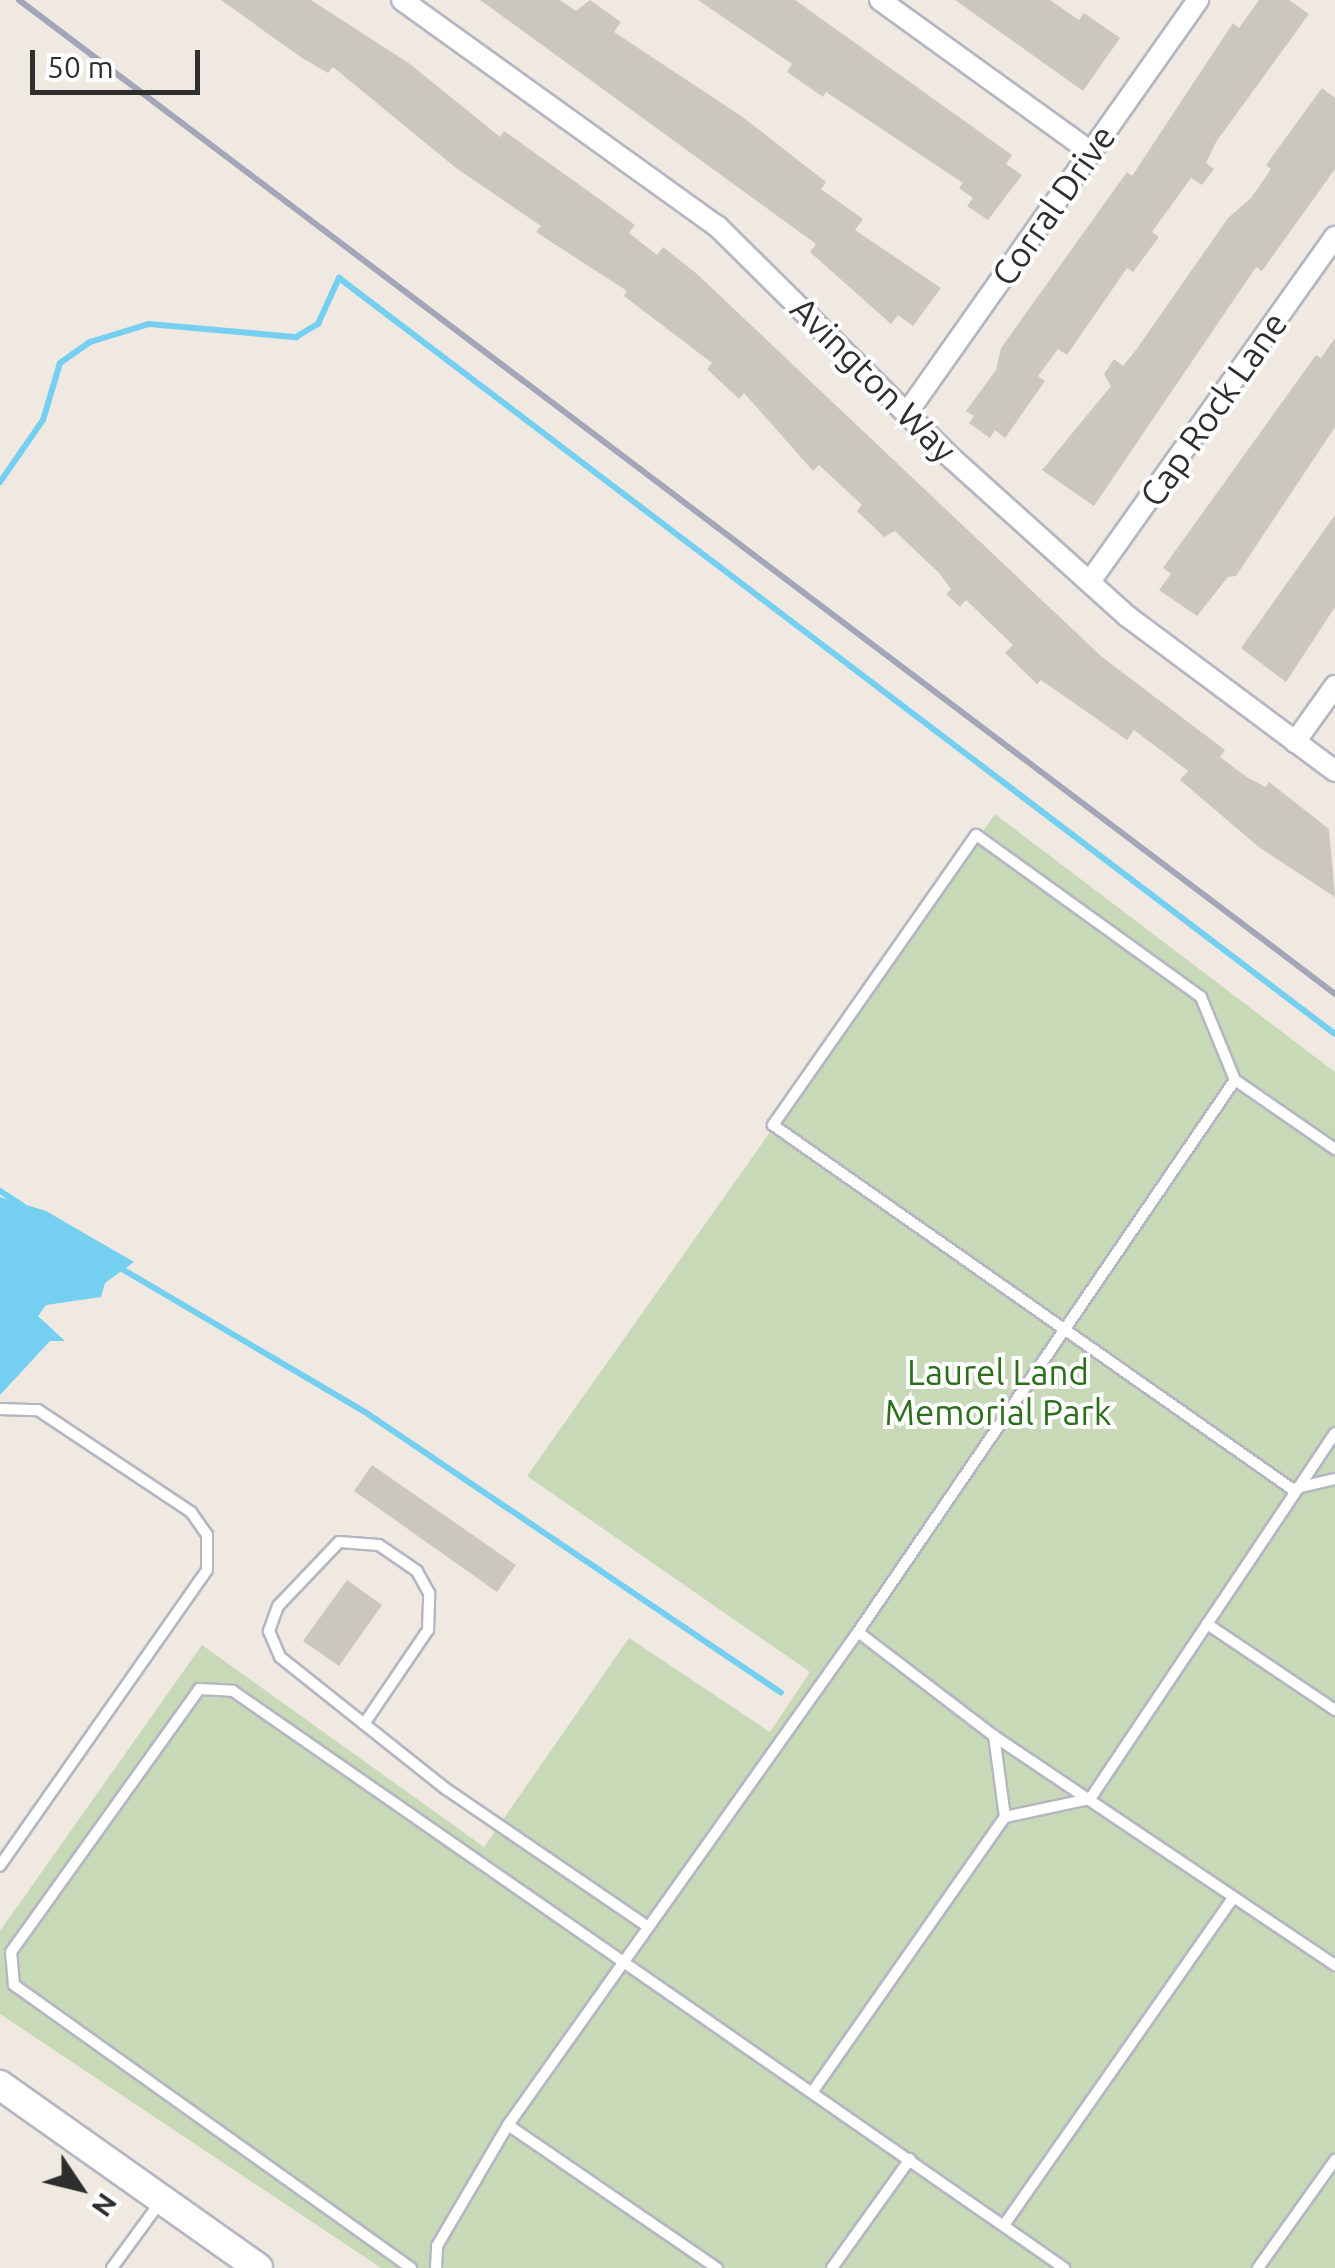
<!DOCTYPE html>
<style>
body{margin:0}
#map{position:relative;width:1335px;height:2268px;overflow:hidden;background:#efe9e1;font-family:Ubuntu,sans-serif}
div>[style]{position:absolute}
.cemetery>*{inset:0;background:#c8d9b8}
.water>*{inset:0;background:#75cff0}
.stream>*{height:6px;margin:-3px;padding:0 3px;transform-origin:3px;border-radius:3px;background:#75cff0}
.building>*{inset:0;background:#cbc7bf}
.roads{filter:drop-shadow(2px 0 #b4b7c1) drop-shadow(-2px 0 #b4b7c1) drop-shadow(0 2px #b4b7c1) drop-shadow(0 -2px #b4b7c1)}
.lane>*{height:10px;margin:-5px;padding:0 5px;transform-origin:5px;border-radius:5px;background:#fff}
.street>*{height:20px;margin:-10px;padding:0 10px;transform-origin:10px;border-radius:10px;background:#fff}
.secondary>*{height:28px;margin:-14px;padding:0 14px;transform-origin:14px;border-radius:14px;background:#fff}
.rail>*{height:6px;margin:-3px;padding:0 3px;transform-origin:3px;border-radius:3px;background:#a3a6b8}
span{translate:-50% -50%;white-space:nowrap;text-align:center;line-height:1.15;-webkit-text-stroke:8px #fff;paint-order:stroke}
.street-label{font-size:35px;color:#2e2e2e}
.park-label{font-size:35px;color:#2c6e1b}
.north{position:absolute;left:30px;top:2138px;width:100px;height:100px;-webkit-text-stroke:8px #fff;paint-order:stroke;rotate:125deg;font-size:28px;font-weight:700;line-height:40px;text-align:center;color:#2e2e2e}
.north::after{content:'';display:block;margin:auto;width:35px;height:45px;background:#2e2e2e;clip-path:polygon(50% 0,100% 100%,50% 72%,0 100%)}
.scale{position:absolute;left:30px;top:50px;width:170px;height:45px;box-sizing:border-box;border:5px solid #2e2e2e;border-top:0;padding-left:12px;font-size:30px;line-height:35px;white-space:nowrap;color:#2e2e2e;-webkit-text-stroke:8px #fff;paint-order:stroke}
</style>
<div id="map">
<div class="cemetery">
<div style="clip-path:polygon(995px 814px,1335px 1072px,1335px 2268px,381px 2268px,0 2014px,0 1931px,202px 1645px,484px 1847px,629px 1638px,770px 1732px,810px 1672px,527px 1476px)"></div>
</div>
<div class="water">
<div style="clip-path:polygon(0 1197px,46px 1211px,134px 1262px,105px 1283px,101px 1297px,46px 1305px,38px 1316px,65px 1341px,50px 1341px,0 1395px)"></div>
</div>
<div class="stream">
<div style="left:0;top:482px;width:75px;rotate:-55.3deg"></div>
<div style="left:43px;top:420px;width:59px;rotate:-73.4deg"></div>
<div style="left:60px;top:363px;width:37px;rotate:-35deg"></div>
<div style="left:90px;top:342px;width:62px;rotate:-17deg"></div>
<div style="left:149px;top:324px;width:148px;rotate:5.1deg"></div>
<div style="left:296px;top:337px;width:26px;rotate:-31deg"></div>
<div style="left:318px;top:324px;width:51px;rotate:-65.5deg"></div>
<div style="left:339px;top:278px;width:1250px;rotate:37.2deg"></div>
<div style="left:0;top:1191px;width:27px;rotate:33deg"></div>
<div style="left:117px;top:1266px;width:291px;rotate:30.5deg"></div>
<div style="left:368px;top:1414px;width:498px;rotate:34deg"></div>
</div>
<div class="building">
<div style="clip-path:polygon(221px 0,311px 0,410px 64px,500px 137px,504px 131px,602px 201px,635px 225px,629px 233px,657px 255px,663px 247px,697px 274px,1102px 657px,1225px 750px,1220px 757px,1248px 778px,1266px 787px,1269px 782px,1329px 829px,1335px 897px,1260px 848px,1180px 780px,1188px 771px,1134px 730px,1127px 740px,1041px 680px,1037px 684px,1005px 653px,1013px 645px,966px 600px,960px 607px,946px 594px,951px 589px,939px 573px,895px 531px,884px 537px,857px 511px,862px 505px,819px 465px,813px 471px,744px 393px,739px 399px,707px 369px,712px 363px,624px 296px,627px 291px,536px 232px,541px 226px,456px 168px,333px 67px,328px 73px,302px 58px)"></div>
<div style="clip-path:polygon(480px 0,560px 0,576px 11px,590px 0,621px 22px,614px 32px,744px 118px,826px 182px,821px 189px,863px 219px,855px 230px,941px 288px,913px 326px,898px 315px,891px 324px,810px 252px,816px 244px)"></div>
<div style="clip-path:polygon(698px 0,795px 0,1012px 155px,1006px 164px,1022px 175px,988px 220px,967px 206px,973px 198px,959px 188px,963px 183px,826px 92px,823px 97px,787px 72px,792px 64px)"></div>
<div style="clip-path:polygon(955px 0,1050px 0,1079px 20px,1084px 13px,1120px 38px,1083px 91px)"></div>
<div style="clip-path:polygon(1259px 0,1289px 0,1309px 14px,1216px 142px,1206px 163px,1214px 169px,1202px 185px,1191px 178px,1152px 232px,1159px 237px,1133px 272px,1127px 268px,1067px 355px,1058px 349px,1038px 376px,1045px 381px,1005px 438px,995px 430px,990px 438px,969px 423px,974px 416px,966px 411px,996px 370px,1001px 348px,1127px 172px,1132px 176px,1233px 23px,1239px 28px)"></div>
<div style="clip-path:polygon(1322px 88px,1335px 98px,1335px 169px,1262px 271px,1256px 267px,1094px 506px,1042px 470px,1111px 386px,1104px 374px,1114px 359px,1123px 366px,1136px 350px,1228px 218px,1251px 198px,1271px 169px,1266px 165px)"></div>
<div style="clip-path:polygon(1335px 338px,1335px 427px,1236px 576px,1228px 577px,1197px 616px,1159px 590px,1171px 574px,1163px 568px,1316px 355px,1321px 358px)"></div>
<div style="clip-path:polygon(1335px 515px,1335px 607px,1286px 682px,1241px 648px)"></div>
<div style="clip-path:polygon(372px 1465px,516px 1565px,497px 1592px,354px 1491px)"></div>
<div style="clip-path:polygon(347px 1580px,382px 1605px,339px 1666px,303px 1641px)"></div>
</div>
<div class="roads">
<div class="lane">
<div style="left:1335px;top:1149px;width:121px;rotate:-145.4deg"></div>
<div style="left:1235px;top:1080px;width:90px;rotate:-112.3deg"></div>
<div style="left:1201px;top:997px;width:277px;rotate:-144.2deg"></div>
<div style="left:976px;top:835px;width:354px;rotate:125deg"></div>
<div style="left:773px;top:1125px;width:634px;rotate:35.04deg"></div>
<div style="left:1292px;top:1489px;width:44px;rotate:-13.1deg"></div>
<div style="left:0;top:1409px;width:38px;rotate:2deg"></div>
<div style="left:38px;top:1410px;width:184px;rotate:33.7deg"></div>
<div style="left:191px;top:1512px;width:28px;rotate:55deg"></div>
<div style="left:207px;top:1535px;width:35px;rotate:90deg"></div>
<div style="left:207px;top:1570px;width:361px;rotate:125deg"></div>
<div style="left:1207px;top:1624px;width:154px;rotate:33.9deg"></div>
<div style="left:364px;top:1724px;width:114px;rotate:-55.8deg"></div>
<div style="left:428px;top:1630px;width:37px;rotate:-88deg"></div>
<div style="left:429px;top:1593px;width:25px;rotate:-119deg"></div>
<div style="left:417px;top:1571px;width:46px;rotate:-145.6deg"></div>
<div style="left:379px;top:1545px;width:40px;rotate:-175.7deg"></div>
<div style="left:339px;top:1542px;width:88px;rotate:133.6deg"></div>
<div style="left:278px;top:1606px;width:27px;rotate:110deg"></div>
<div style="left:269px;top:1631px;width:28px;rotate:67deg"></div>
<div style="left:280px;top:1657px;width:212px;rotate:38.5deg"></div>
<div style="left:446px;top:1789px;width:245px;rotate:34.3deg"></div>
<div style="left:994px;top:1736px;width:411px;rotate:33.9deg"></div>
<div style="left:1005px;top:1817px;width:87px;rotate:-12deg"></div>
<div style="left:1090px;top:1799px;width:440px;rotate:-56.2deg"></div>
<div style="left:813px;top:2091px;width:335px;rotate:-55deg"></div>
<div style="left:1005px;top:1817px;width:82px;rotate:-97.7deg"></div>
<div style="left:994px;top:1736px;width:171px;rotate:-142.6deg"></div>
<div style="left:508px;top:2125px;width:253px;rotate:34.4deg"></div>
<div style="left:1004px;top:2225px;width:398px;rotate:-55deg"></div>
<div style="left:112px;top:2268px;width:83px;rotate:-53.8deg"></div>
<div style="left:411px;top:2268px;width:488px;rotate:-144.5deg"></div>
<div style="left:14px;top:1985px;width:33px;rotate:-95deg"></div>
<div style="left:11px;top:1952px;width:323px;rotate:-54.4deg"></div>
<div style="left:199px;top:1689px;width:34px;rotate:3deg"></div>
<div style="left:233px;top:1691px;width:1012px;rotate:34.77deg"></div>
<div style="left:436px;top:2268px;width:22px;rotate:-87deg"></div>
<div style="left:437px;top:2246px;width:140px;rotate:-59.6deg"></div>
<div style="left:508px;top:2125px;width:605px;rotate:-54.63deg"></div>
<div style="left:858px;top:1632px;width:668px;rotate:-55.67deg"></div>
<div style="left:832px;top:2268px;width:134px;rotate:-54.4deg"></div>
<div style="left:1258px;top:2268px;width:133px;rotate:-54.5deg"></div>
</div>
<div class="street">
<div style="left:402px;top:0;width:388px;rotate:35.7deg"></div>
<div style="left:717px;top:226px;width:322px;rotate:44.7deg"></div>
<div style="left:946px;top:453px;width:244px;rotate:42deg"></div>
<div style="left:1127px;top:616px;width:259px;rotate:36.7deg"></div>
<div style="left:880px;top:0;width:260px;rotate:35.8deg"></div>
<div style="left:909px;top:410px;width:502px;rotate:-54.82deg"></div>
<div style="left:1091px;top:580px;width:421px;rotate:-54.6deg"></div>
<div style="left:1295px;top:742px;width:69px;rotate:-54.5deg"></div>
</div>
<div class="secondary">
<div style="left:0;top:2085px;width:316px;rotate:35.3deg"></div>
</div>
</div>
<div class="rail">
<div style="left:19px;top:0;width:1649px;rotate:37.06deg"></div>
</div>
<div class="street-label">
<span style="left:1053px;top:205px;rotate:-55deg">Corral Drive</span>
<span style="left:874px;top:379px;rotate:45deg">Avington Way</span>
<span style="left:1213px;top:409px;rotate:-55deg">Cap Rock Lane</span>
</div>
<div class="park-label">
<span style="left:998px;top:1392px">Laurel Land<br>Memorial Park</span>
</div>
<div class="north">N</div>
<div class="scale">50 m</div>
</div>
